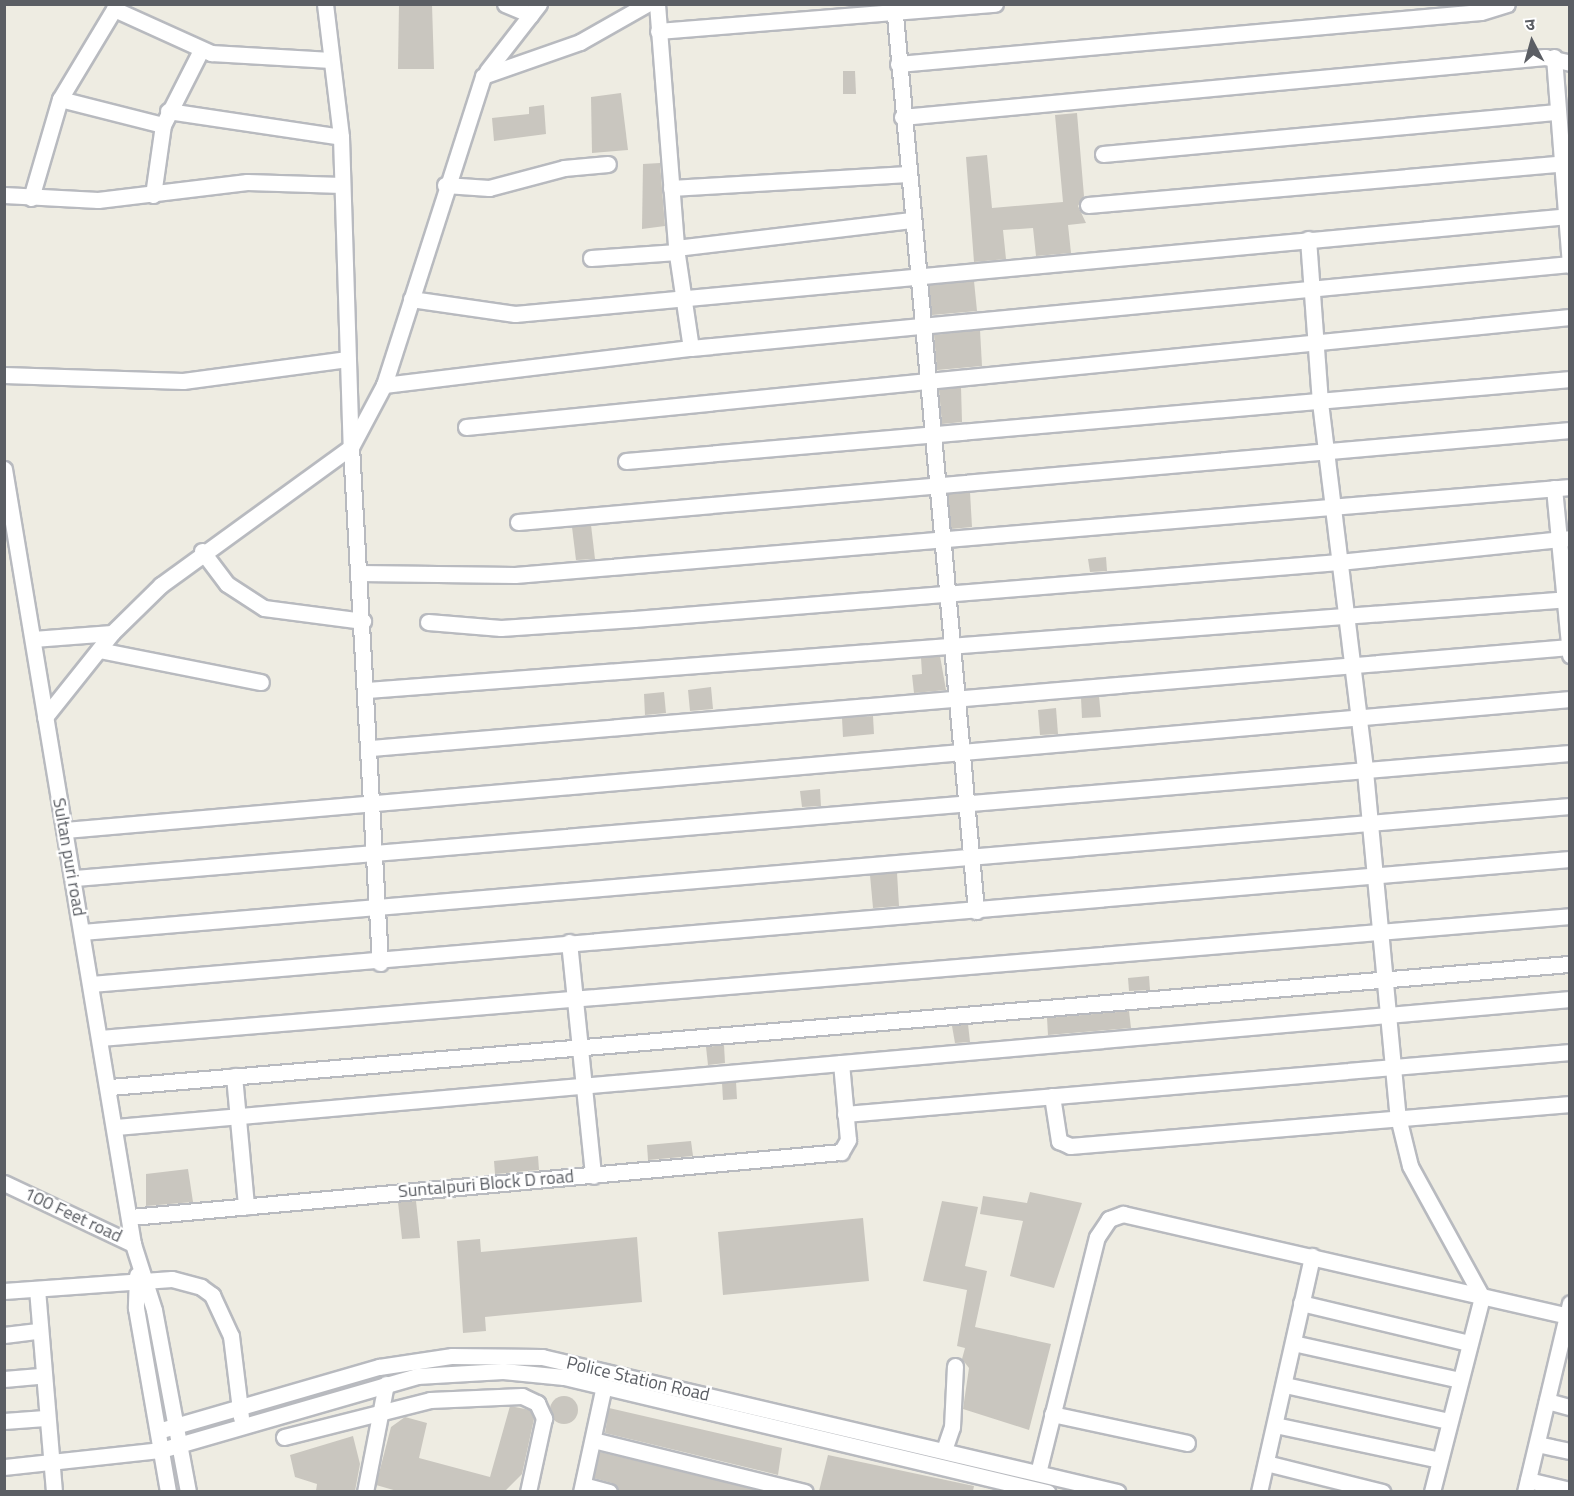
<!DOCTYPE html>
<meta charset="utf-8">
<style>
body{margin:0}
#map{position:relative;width:1574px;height:1496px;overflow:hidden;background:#eeece2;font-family:"Titillium Web","Noto Sans Devanagari",sans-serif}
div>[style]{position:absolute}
.building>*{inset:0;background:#c9c6bf}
.round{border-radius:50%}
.roads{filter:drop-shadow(2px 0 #b8babf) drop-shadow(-2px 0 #b8babf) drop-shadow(0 2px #b8babf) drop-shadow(0 -2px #b8babf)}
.minor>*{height:15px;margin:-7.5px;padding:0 7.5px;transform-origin:7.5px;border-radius:7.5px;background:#fff}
span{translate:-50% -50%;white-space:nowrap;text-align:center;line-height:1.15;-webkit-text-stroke:4.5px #fff;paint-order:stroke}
.street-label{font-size:18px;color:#5b5e64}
.frame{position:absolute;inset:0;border:6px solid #5b5e64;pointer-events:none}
.north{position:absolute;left:1502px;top:12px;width:60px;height:60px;-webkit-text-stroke:4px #fff;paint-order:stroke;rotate:354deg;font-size:16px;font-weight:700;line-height:24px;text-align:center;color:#5b5e64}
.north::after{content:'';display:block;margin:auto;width:21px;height:27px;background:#5b5e64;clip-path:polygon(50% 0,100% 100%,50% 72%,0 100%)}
</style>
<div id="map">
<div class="building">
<div style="clip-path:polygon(399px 4px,432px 4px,434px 69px,398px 69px)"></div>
<div style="clip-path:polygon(843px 71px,855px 71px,856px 94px,843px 94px)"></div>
<div style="clip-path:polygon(621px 93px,628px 150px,592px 153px,591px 97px)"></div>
<div style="clip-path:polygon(544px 105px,546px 134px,494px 141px,492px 118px,529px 114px,529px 107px)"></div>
<div style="clip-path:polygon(1077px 113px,1084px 196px,1078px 206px,1086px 223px,1068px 225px,1071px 253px,1036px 256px,1033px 228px,1003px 230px,1006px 259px,974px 262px,966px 157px,987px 155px,992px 208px,1063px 202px,1055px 115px)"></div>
<div style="clip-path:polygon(660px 163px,665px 226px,642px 229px,643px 164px)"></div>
<div style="clip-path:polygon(974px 281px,977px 311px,932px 315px,929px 285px)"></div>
<div style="clip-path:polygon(980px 330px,982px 366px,937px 370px,934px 335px)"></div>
<div style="clip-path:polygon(961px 387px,962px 422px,942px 424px,939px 390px)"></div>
<div style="clip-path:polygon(970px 492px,972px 527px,951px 529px,948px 494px)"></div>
<div style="clip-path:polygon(591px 525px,595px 559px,576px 560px,572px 527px)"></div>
<div style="clip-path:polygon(1106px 557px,1107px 571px,1090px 572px,1088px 559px)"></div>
<div style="clip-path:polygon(940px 656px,946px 690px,914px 693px,912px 675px,922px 674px,921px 658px)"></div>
<div style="clip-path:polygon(711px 687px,713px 709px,690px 711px,688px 690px)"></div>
<div style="clip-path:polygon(664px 692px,666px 713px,645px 715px,644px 694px)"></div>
<div style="clip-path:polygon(1099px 696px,1101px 717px,1082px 718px,1081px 698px)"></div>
<div style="clip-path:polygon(1056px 708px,1058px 734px,1040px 735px,1038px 710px)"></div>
<div style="clip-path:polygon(873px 716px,874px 734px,843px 737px,842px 718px)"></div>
<div style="clip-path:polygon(820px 789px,821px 806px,802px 807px,800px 791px)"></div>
<div style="clip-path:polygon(897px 873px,899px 906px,873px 908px,870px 875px)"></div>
<div style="clip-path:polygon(1149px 976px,1150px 990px,1129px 991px,1128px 978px)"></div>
<div style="clip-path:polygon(1129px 1011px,1131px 1028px,1048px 1035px,1047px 1018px)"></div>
<div style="clip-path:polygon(968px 1024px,970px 1042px,955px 1043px,952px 1026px)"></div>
<div style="clip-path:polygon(724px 1045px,725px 1063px,708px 1065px,706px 1047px)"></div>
<div style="clip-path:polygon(736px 1082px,737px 1099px,723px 1100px,722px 1083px)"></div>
<div style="clip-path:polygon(691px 1141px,693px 1156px,648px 1160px,647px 1145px)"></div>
<div style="clip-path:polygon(538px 1156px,539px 1170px,495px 1174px,494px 1161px)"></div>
<div style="clip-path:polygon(188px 1169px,193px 1202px,146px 1206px,146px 1174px)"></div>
<div style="clip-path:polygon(1030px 1192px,1082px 1203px,1054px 1288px,1010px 1276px,1023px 1221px,980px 1214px,983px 1196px,1027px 1203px)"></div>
<div style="clip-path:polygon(416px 1201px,420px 1238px,402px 1239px,398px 1202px)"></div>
<div style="clip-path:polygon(942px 1201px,978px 1207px,965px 1266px,987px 1271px,975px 1327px,1051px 1344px,1029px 1430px,963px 1409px,969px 1368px,962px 1359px,965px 1348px,957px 1346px,967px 1290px,923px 1281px)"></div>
<div style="clip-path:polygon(863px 1218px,869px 1281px,723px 1295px,718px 1232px)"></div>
<div style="clip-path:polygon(637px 1237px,642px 1302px,485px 1317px,486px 1331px,463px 1333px,457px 1241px,480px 1239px,481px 1252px)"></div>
<div class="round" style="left:550px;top:1396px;width:28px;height:28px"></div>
<div style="clip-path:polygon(510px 1406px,530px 1410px,534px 1419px,522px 1474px,505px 1491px,397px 1491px,376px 1485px,391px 1427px,405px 1417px,427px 1423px,419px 1458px,490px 1477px)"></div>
<div style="clip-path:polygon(609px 1408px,782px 1448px,778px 1475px,605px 1433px)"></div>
<div style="clip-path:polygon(353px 1436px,360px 1464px,355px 1491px,316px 1491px,317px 1484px,295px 1477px,290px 1455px)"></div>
<div style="clip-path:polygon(600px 1452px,762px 1491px,618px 1491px,612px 1483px,594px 1478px)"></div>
<div style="clip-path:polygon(828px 1455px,974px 1486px,973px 1491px,819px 1491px)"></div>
</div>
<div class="roads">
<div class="minor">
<div style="left:325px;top:4px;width:134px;rotate:83.1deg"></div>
<div style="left:341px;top:137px;width:310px;rotate:88.2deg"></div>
<div style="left:351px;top:447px;width:517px;rotate:86.78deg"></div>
<div style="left:505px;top:4px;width:28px;rotate:23deg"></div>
<div style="left:657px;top:4px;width:245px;rotate:85.5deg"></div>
<div style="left:676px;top:248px;width:101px;rotate:81.5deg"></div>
<div style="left:114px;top:9px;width:107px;rotate:24.4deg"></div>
<div style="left:211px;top:53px;width:120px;rotate:3.3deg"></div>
<div style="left:895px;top:15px;width:900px;rotate:84.83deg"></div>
<div style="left:658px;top:31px;width:338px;rotate:-4.6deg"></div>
<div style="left:1554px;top:57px;width:209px;rotate:85.6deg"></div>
<div style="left:898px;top:64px;width:585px;rotate:-5.1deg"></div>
<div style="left:1481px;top:12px;width:27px;rotate:-17deg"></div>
<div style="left:487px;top:71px;width:85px;rotate:-52.2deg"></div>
<div style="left:60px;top:99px;width:106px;rotate:14.2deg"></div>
<div style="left:168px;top:111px;width:175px;rotate:8.5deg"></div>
<div style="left:902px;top:117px;width:646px;rotate:-5.33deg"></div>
<div style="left:1545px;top:57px;width:26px;rotate:13deg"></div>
<div style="left:1103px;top:154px;width:456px;rotate:-5.3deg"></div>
<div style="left:445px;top:185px;width:44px;rotate:3.9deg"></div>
<div style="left:489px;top:188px;width:78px;rotate:-14.9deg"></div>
<div style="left:564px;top:168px;width:44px;rotate:-5.2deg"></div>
<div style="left:671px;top:188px;width:237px;rotate:-3.4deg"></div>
<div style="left:4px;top:195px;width:94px;rotate:3deg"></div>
<div style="left:98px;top:200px;width:150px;rotate:-6.9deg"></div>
<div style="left:247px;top:182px;width:95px;rotate:1.8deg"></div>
<div style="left:153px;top:195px;width:71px;rotate:-81.9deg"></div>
<div style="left:163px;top:125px;width:84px;rotate:-63.1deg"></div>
<div style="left:31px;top:198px;width:103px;rotate:-73.7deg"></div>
<div style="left:60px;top:99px;width:111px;rotate:-59deg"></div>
<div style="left:1088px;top:205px;width:484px;rotate:-5deg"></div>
<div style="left:1308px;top:239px;width:163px;rotate:85.8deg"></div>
<div style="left:1320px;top:402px;width:372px;rotate:83deg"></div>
<div style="left:1365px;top:771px;width:348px;rotate:84.6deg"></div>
<div style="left:1398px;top:1117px;width:50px;rotate:76.2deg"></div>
<div style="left:1410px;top:1166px;width:149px;rotate:61.2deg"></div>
<div style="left:1482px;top:1297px;width:201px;rotate:104.4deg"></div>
<div style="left:676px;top:248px;width:237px;rotate:-6.8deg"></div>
<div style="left:591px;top:258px;width:86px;rotate:-4deg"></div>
<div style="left:411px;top:299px;width:105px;rotate:8.2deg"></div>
<div style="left:515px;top:314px;width:1060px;rotate:-5.31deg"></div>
<div style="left:4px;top:375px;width:179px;rotate:1.9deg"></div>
<div style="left:183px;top:381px;width:166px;rotate:-7.6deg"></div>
<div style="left:384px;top:385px;width:309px;rotate:-6.9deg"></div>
<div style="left:691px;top:348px;width:883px;rotate:-5.46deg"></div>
<div style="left:466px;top:427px;width:1109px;rotate:-5.69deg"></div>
<div style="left:626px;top:461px;width:948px;rotate:-4.96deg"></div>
<div style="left:4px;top:469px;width:786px;rotate:80.55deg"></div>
<div style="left:1554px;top:488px;width:168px;rotate:84.5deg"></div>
<div style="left:518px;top:522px;width:1056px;rotate:-5deg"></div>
<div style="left:202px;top:551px;width:41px;rotate:52.9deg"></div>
<div style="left:227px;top:584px;width:44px;rotate:33deg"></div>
<div style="left:264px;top:608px;width:100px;rotate:7.5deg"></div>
<div style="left:360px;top:573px;width:155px;rotate:0.7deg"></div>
<div style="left:515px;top:575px;width:1059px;rotate:-4.77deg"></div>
<div style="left:428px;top:622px;width:73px;rotate:4.7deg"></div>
<div style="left:501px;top:628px;width:133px;rotate:-3.9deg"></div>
<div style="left:634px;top:619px;width:707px;rotate:-4.62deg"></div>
<div style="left:1339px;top:562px;width:232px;rotate:-5.9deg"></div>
<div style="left:33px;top:639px;width:79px;rotate:-4.3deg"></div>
<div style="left:99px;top:650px;width:165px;rotate:11.2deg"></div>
<div style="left:367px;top:690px;width:1206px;rotate:-4.33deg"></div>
<div style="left:45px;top:717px;width:107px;rotate:-51.4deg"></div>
<div style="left:112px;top:633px;width:69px;rotate:-44.4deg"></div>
<div style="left:161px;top:585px;width:235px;rotate:-36deg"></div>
<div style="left:351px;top:447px;width:70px;rotate:-62deg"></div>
<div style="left:384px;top:385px;width:324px;rotate:-72.2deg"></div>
<div style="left:483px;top:76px;width:103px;rotate:-19.3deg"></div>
<div style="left:580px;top:42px;width:77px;rotate:-29.6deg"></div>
<div style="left:371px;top:748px;width:1203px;rotate:-4.82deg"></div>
<div style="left:65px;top:830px;width:1511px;rotate:-4.97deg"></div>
<div style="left:75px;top:878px;width:1500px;rotate:-4.78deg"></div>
<div style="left:82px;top:932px;width:1493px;rotate:-4.84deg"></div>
<div style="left:569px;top:942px;width:235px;rotate:84.1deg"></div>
<div style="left:91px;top:984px;width:1484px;rotate:-4.83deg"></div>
<div style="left:100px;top:1038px;width:1475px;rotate:-4.74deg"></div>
<div style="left:841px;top:1063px;width:732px;rotate:-5.02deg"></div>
<div style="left:234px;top:1076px;width:131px;rotate:84.7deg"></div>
<div style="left:110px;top:1087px;width:1465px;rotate:-4.82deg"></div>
<div style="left:1052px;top:1096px;width:46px;rotate:81.2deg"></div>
<div style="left:1059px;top:1141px;width:12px;rotate:24deg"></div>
<div style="left:1070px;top:1146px;width:502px;rotate:-4.8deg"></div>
<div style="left:845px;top:1114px;width:728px;rotate:-4.89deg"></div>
<div style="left:116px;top:1127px;width:728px;rotate:-5.04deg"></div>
<div style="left:841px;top:1063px;width:77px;rotate:84.8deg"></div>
<div style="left:848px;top:1140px;width:14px;rotate:120deg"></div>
<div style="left:841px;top:1152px;width:713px;rotate:174.77deg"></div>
<div style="left:4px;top:1183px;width:143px;rotate:25.3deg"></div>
<div style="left:133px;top:1244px;width:69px;rotate:72.3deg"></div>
<div style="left:154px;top:1310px;width:185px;rotate:79.4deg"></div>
<div style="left:137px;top:1275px;width:33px;rotate:92deg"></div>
<div style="left:136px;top:1308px;width:187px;rotate:80.1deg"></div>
<div style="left:37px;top:1289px;width:204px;rotate:85.2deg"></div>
<div style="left:4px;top:1291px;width:168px;rotate:-4.1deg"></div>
<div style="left:172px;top:1279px;width:30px;rotate:15deg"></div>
<div style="left:201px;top:1287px;width:14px;rotate:36deg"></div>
<div style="left:212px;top:1295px;width:45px;rotate:65.1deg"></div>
<div style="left:231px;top:1336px;width:82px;rotate:83deg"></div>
<div style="left:1301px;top:1303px;width:173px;rotate:13.4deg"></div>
<div style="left:4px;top:1335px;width:34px;rotate:-7deg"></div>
<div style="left:1293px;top:1343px;width:171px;rotate:12.5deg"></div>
<div style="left:4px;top:1379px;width:36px;rotate:-5deg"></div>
<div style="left:1285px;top:1385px;width:168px;rotate:12.4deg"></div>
<div style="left:1547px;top:1401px;width:24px;rotate:15deg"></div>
<div style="left:1052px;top:1414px;width:138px;rotate:12.1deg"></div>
<div style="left:4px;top:1421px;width:41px;rotate:-4.2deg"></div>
<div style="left:1275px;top:1425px;width:168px;rotate:12deg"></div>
<div style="left:158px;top:1431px;width:230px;rotate:-16.2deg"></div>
<div style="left:379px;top:1367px;width:74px;rotate:-8.6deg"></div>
<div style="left:452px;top:1356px;width:90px;rotate:0.6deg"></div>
<div style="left:542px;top:1357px;width:591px;rotate:13.21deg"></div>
<div style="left:284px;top:1437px;width:151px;rotate:-14.2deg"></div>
<div style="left:430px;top:1400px;width:92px;rotate:-2.5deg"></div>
<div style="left:522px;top:1396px;width:17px;rotate:25deg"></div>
<div style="left:537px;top:1403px;width:17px;rotate:65deg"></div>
<div style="left:544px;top:1418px;width:76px;rotate:102.2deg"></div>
<div style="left:593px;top:1440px;width:218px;rotate:13.8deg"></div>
<div style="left:1537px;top:1444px;width:34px;rotate:12deg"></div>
<div style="left:944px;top:1450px;width:24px;rotate:-71deg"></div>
<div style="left:952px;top:1427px;width:61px;rotate:-87.2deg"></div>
<div style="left:1266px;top:1463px;width:120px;rotate:14deg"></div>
<div style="left:4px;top:1467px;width:158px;rotate:-6.2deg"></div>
<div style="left:161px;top:1450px;width:266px;rotate:-16.1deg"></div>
<div style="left:417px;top:1376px;width:86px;rotate:-3.3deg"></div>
<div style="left:503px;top:1371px;width:61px;rotate:5.6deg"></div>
<div style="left:564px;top:1377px;width:497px;rotate:13.4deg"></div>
<div style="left:1038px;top:1473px;width:243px;rotate:-76deg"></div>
<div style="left:1097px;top:1237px;width:22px;rotate:-56deg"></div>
<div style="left:1109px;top:1219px;width:15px;rotate:-20deg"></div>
<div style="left:1123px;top:1214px;width:458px;rotate:12.9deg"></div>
<div style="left:1528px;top:1480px;width:43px;rotate:13.4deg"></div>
<div style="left:583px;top:1485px;width:27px;rotate:15deg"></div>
<div style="left:365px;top:1492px;width:110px;rotate:-79deg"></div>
<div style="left:581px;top:1492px;width:108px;rotate:-77.8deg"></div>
<div style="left:1259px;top:1492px;width:242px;rotate:-77.3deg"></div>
<div style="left:1525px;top:1492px;width:194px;rotate:-76.6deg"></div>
</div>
</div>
<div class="street-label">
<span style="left:69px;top:857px;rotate:80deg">Sultan puri road</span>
<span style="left:486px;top:1184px;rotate:-5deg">Suntalpuri Block D road</span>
<span style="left:73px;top:1215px;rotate:25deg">100 Feet road</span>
<span style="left:638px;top:1379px;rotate:13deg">Police Station Road</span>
</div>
<div class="frame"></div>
<div class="north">उ</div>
</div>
